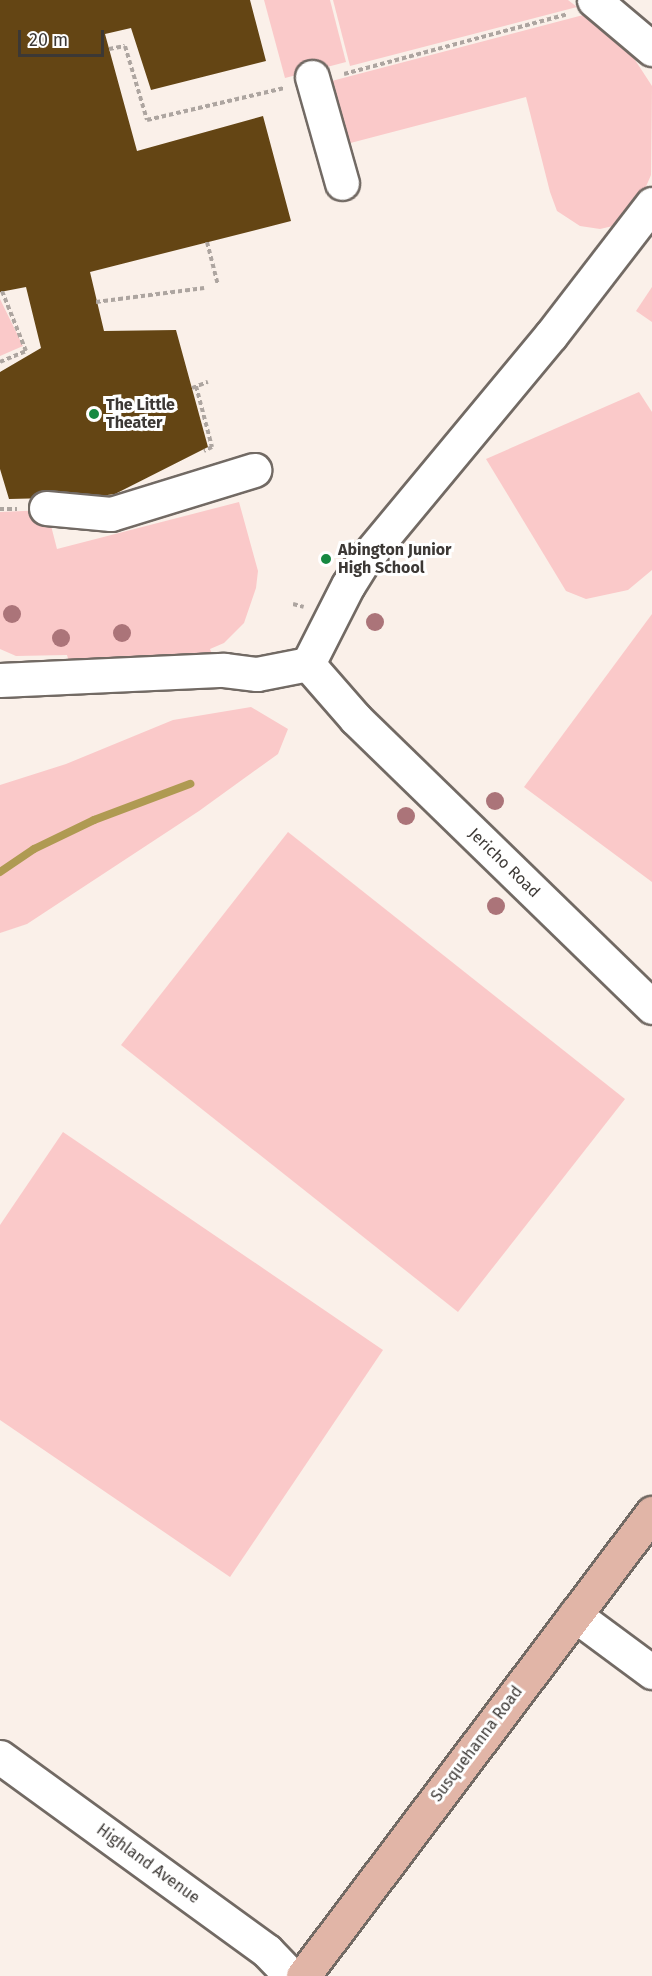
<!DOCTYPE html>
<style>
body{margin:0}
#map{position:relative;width:652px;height:1976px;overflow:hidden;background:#faf0e9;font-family:"Fira Sans",sans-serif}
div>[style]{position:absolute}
.green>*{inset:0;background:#fac9c9}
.stream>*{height:8px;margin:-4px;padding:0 4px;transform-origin:4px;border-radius:4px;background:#af9a52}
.building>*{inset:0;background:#644514}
.path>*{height:4px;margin-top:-2px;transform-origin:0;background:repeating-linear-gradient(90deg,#ada5a0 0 4.5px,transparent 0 7.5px)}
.roads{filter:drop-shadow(2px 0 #726a64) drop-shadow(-2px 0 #726a64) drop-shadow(0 2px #726a64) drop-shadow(0 -2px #726a64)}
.minor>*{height:33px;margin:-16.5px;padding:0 16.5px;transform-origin:16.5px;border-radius:16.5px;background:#fff}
.major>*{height:33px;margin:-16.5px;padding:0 16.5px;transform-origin:16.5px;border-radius:16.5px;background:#e1b5a7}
.trees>*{width:18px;height:18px;margin:-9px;border-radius:50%;background:#ab7479}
.dots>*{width:16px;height:16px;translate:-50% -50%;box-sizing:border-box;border:3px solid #fff;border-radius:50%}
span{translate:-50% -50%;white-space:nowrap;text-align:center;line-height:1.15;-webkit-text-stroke:6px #fff;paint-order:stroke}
.poi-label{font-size:16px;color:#3c3835;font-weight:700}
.left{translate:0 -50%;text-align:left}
.street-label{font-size:16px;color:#3c3835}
.scale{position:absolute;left:18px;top:30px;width:86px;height:27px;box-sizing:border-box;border:3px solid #3c3835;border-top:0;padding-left:8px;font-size:18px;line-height:21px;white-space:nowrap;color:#3c3835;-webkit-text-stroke:4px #fff;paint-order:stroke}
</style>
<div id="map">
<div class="green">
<div style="clip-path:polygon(264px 0,330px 0,346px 62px,285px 78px)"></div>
<div style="clip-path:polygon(333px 0,568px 0,577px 7px,350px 66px)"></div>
<div style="clip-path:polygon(587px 14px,624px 43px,652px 86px,651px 175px,638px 205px,613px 226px,600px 229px,580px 226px,557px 211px,550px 192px,526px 97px,339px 146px,324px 83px)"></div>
<div style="clip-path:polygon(652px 287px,652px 322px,636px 311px)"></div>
<div style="clip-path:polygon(0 299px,23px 346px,0 356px)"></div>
<div style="clip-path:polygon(639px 392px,652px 412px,652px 570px,628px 590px,586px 599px,566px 591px,486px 459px)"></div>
<div style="clip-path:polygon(239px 502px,258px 571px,256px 588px,244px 623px,224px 643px,210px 649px,212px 654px,194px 658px,69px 662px,67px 655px,16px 656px,0 649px,0 512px,47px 510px,57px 549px)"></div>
<div style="clip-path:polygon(652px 614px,652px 882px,524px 787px)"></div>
<div style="clip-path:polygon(251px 707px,288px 729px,278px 754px,199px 811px,27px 924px,0 933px,0 785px,66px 764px,173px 720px)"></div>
<div style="clip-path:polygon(288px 832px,625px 1099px,458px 1312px,121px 1045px)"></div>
<div style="clip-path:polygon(63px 1132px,383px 1350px,230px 1577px,0 1420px,0 1225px)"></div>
</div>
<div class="stream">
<div style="left:0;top:872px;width:41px;rotate:-34.1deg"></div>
<div style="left:34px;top:849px;width:67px;rotate:-25.8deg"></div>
<div style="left:94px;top:820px;width:103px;rotate:-20.6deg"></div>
</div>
<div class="building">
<div style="clip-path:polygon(0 0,250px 0,266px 61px,151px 90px,131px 28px,105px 34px,137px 151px,263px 116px,291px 221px,90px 272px,104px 331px,176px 330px,208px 447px,115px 494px,92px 497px,9px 499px,0 469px,0 372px,41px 348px,26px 287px,0 292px)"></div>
</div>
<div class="path">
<div style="left:109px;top:49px;width:16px;rotate:-11deg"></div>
<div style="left:125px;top:46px;width:77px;rotate:73.4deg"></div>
<div style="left:147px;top:120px;width:141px;rotate:-13.1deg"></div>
<div style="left:344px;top:74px;width:232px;rotate:-15deg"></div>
<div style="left:207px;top:242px;width:44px;rotate:75.7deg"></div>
<div style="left:96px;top:302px;width:109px;rotate:-7.4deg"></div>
<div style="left:0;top:362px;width:28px;rotate:-23deg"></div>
<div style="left:26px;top:351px;width:65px;rotate:-111.8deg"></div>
<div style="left:196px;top:386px;width:63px;rotate:75.3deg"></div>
<div style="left:212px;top:447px;width:9px;rotate:153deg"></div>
<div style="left:192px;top:388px;width:17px;rotate:-21deg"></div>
<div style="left:0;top:509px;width:17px"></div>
<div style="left:293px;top:604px;width:11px;rotate:15deg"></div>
</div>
<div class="roads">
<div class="minor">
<div style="left:594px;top:0;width:76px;rotate:40.2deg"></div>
<div style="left:312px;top:77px;width:110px;rotate:74.2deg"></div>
<div style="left:652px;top:204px;width:165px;rotate:127.6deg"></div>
<div style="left:551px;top:335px;width:296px;rotate:129.7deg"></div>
<div style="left:362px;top:563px;width:26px;rotate:122deg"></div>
<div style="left:348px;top:585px;width:89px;rotate:116.9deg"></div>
<div style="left:308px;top:664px;width:73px;rotate:48.9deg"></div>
<div style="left:356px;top:719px;width:413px;rotate:44.2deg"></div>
<div style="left:46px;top:508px;width:65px;rotate:5.3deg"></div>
<div style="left:111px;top:514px;width:150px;rotate:-17.1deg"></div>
<div style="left:0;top:680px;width:224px;rotate:-2.6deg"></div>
<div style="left:224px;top:670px;width:33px;rotate:7deg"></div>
<div style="left:257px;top:674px;width:52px;rotate:-11.1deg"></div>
<div style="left:575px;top:1615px;width:96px;rotate:36.5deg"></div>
<div style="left:0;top:1757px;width:330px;rotate:36deg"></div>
<div style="left:267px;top:1951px;width:35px;rotate:46deg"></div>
</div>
<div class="major">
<div style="left:303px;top:1976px;width:580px;rotate:-52.99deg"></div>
</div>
</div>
<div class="trees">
<div style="left:12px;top:614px"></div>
<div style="left:375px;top:622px"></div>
<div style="left:122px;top:633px"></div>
<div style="left:61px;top:638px"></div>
<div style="left:495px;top:801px"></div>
<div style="left:406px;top:816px"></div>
<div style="left:496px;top:906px"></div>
</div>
<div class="dots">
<div style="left:94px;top:414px;background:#168841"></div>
<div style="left:326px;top:559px;background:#168841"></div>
</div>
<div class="poi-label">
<span class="left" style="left:106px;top:414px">The Little<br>Theater</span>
<span class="left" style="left:338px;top:559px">Abington Junior<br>High School</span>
</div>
<div class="street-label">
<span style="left:504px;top:863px;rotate:44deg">Jericho Road</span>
<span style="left:477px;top:1744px;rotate:-53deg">Susquehanna Road</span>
<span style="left:148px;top:1864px;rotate:36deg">Highland Avenue</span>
</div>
<div class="scale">20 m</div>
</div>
